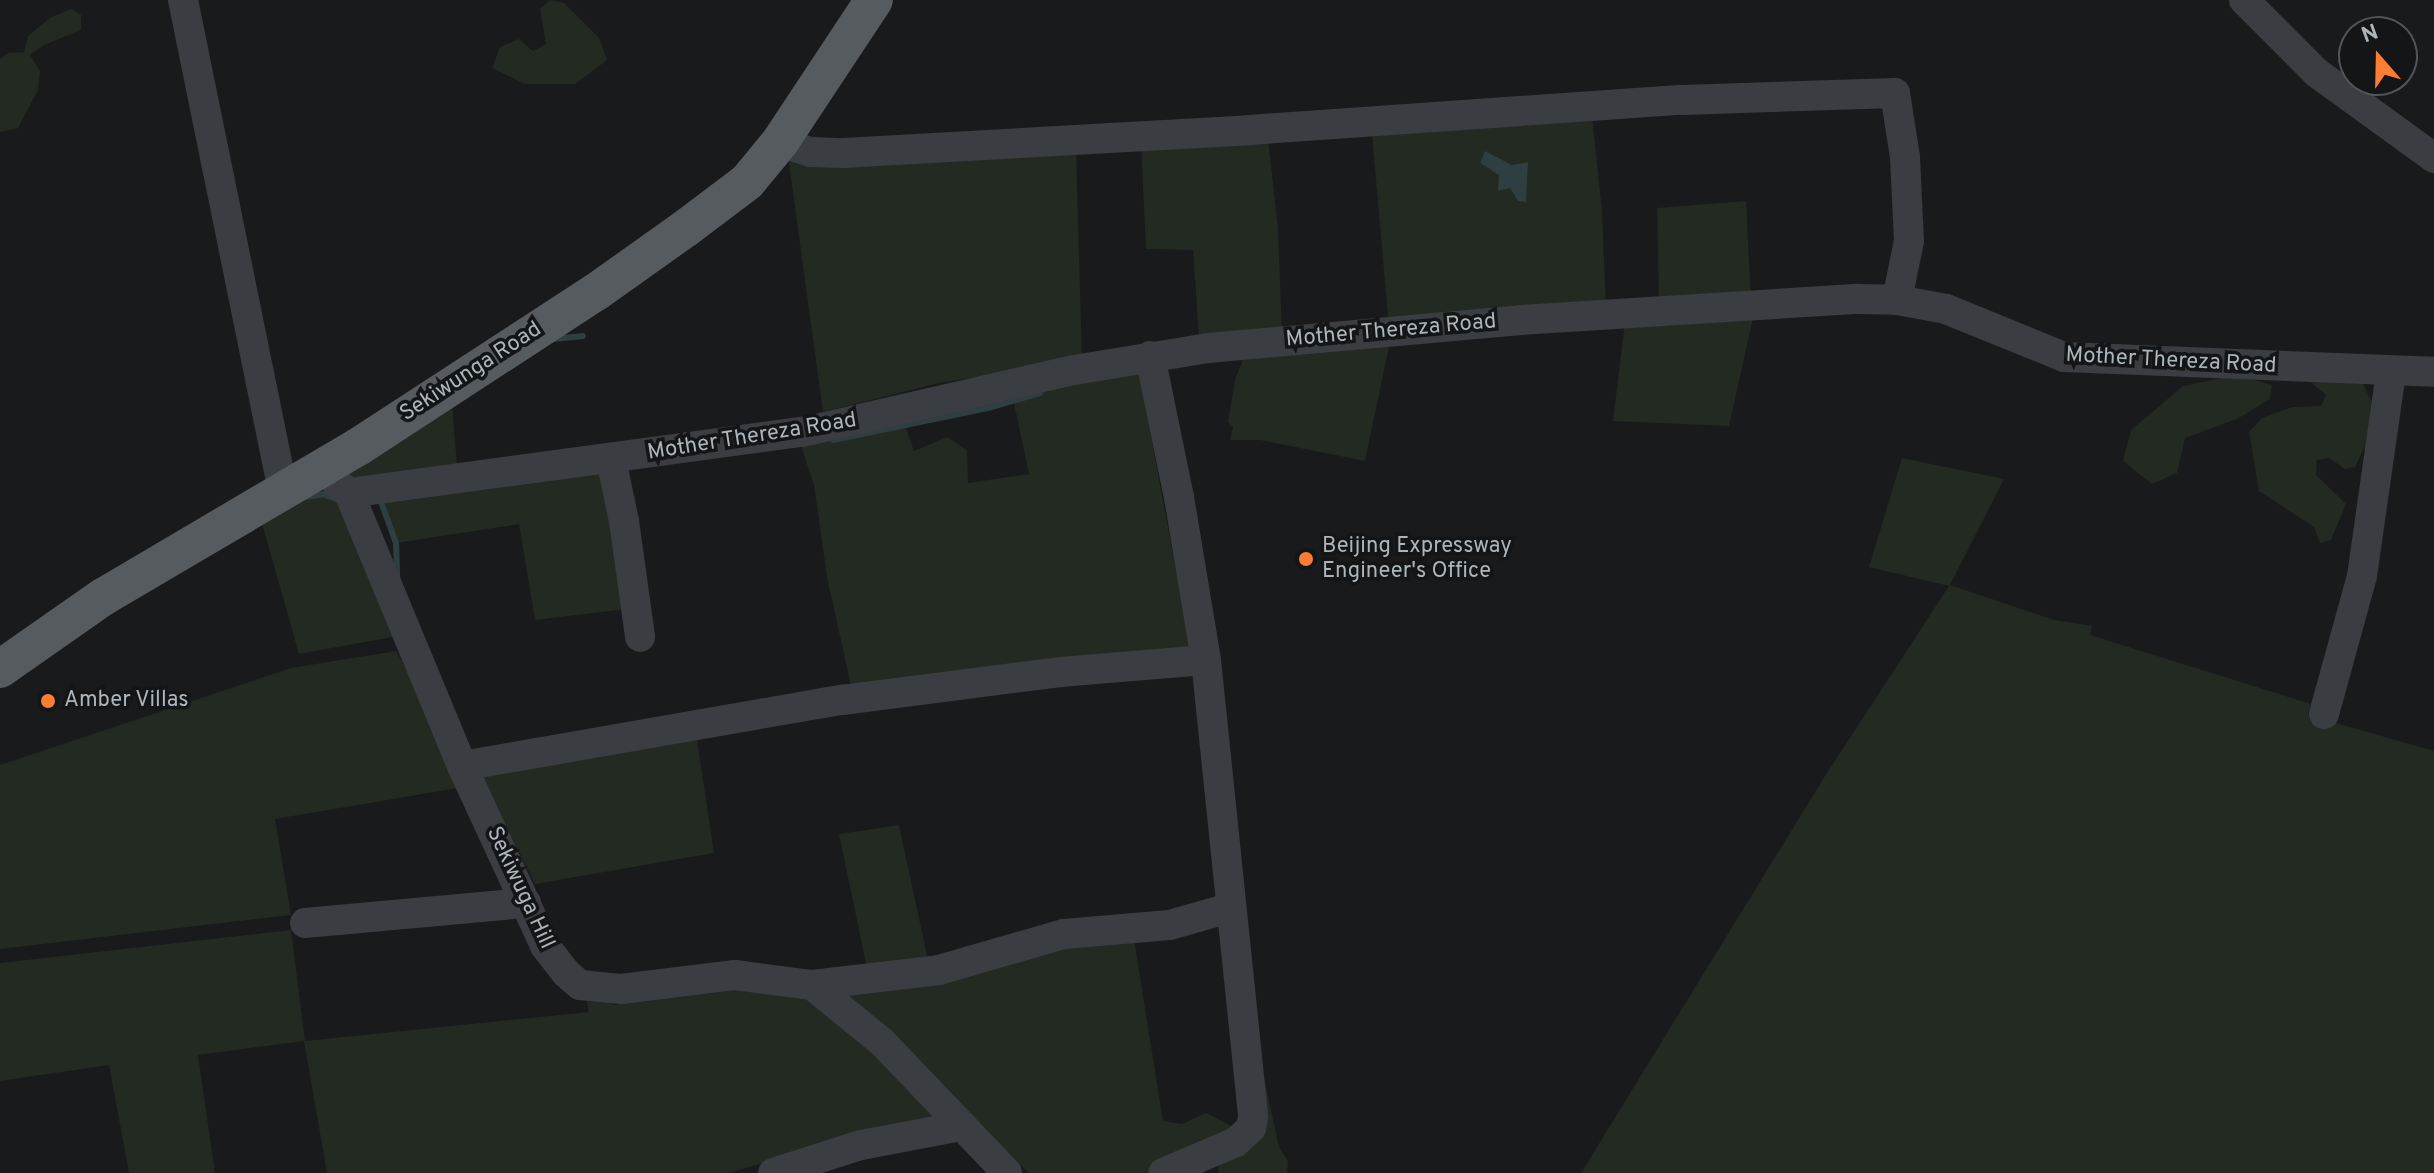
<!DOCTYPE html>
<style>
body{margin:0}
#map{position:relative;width:2434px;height:1173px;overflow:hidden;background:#191a1c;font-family:Overpass,sans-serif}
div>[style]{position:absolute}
.green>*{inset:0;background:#222a21}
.water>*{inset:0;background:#2e3e41}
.stream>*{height:6px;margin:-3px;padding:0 3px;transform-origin:3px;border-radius:3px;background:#2e3e41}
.minor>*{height:30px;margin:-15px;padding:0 15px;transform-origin:15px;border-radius:15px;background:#3a3d41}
.major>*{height:38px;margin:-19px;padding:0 19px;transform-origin:19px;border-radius:19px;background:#565b60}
.dots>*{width:22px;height:22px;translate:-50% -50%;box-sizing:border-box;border:4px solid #141517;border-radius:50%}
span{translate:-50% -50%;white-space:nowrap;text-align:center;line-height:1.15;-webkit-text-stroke:7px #141517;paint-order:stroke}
.street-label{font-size:22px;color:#abb5bc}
.poi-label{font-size:22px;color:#abb5bc}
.left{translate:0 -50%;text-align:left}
.north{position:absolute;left:2338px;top:16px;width:80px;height:80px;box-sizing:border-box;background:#141517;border:2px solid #505559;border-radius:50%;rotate:340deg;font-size:22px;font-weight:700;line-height:32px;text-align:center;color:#abb5bc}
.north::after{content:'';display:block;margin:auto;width:28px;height:36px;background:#fb7e32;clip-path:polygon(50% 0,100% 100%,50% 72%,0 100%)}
</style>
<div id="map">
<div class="green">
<div style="clip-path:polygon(550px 0,564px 3px,599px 38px,607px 60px,575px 84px,525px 84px,492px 68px,500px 47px,519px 39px,533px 51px,546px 44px,540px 9px)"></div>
<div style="clip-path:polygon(71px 9px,81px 15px,81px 30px,44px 45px,30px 55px,40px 71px,38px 90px,18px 128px,0 132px,0 59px,8px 53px,24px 52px,28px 36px,50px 18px)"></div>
<div style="clip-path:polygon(1592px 116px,1602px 211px,1606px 307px,1389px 328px,1372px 134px)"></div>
<div style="clip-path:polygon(1268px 139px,1278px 228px,1282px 333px,1199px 338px,1193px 250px,1146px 249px,1141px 144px)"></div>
<div style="clip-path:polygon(1076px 147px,1082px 360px,939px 383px,823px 412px,788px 156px)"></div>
<div style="clip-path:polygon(1746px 201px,1751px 299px,1659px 304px,1657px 208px)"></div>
<div style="clip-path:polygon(1754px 314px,1729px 426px,1613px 421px,1625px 322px)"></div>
<div style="clip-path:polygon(1390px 342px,1365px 461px,1260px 440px,1230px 440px,1233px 427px,1228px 422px,1235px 380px,1246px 352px)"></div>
<div style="clip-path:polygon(1139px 371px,1192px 657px,853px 695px,827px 577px,814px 485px,799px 440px,903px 420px,914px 451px,947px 437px,967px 450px,968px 483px,1029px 474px,1012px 394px)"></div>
<div style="clip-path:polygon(2300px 373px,2362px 382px,2379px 417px,2355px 467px,2345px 469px,2329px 458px,2317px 460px,2316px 475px,2346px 504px,2331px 540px,2320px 543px,2314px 527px,2259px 491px,2249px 432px,2262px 418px,2292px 407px,2321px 406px,2326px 395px)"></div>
<div style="clip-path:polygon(2236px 375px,2272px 385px,2270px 399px,2237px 419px,2185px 438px,2177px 473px,2152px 484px,2123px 461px,2131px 430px,2183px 386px)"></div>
<div style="clip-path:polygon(452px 404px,457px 466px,366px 480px,352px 477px,350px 473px)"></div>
<div style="clip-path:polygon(1902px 458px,2004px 479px,1950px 585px,2054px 620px,2092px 626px,2090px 635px,2311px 704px,2308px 715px,2434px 751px,2434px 1173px,1581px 1173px,1825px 776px,1949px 586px,1869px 567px)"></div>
<div style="clip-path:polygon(619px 464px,635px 608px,535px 620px,519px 524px,396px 543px,384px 502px)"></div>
<div style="clip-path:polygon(323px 494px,350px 502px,404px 635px,299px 654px,261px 520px,301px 498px)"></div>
<div style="clip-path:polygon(396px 651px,470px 786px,275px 819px,291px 915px,0 949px,0 765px,291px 668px)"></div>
<div style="clip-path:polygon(696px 733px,714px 853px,535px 884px,482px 778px,482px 770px)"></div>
<div style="clip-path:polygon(899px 825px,928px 960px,868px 973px,839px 834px)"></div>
<div style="clip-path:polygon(291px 930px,305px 1041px,589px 1012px,585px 994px,615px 1005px,638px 998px,776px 984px,827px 1008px,943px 1123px,829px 1143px,729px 1173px,327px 1173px,304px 1041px,198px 1055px,215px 1173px,129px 1173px,109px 1065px,0 1081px,0 963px)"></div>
<div style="clip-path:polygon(1134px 939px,1163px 1121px,1182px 1124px,1206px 1113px,1243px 1132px,1255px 1036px,1279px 1147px,1288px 1161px,1287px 1173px,1218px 1173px,1220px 1151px,1177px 1173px,1029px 1173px,835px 990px,1062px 946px)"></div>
</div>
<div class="water">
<div style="clip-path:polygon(1485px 151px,1512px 165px,1528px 162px,1526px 202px,1518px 201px,1510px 188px,1498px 191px,1499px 175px,1480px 163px)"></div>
</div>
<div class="stream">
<div style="left:554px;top:339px;width:29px;rotate:-6deg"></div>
<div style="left:833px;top:440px;width:158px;rotate:-11.7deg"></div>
<div style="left:988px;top:408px;width:54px;rotate:-16.1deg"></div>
<div style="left:305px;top:497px;width:18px;rotate:-9deg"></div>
<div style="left:323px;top:494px;width:15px;rotate:20deg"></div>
<div style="left:380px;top:499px;width:47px;rotate:70deg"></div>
<div style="left:396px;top:543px;width:34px;rotate:88deg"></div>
</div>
<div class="minor">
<div style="left:183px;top:0;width:501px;rotate:78.49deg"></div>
<div style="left:2244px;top:0;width:103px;rotate:45deg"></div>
<div style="left:2317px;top:73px;width:145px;rotate:36deg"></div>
<div style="left:780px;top:142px;width:33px;rotate:18deg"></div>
<div style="left:811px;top:152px;width:32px;rotate:2deg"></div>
<div style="left:843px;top:153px;width:407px;rotate:-3.2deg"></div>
<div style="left:1249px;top:130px;width:435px;rotate:-4deg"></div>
<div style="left:1683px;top:100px;width:212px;rotate:-1.9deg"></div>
<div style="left:1895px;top:93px;width:65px;rotate:81.1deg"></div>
<div style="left:1905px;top:157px;width:84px;rotate:87.3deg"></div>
<div style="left:1909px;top:241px;width:60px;rotate:101.5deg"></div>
<div style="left:1150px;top:356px;width:144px;rotate:78.4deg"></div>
<div style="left:1179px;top:497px;width:165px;rotate:80.6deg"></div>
<div style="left:1206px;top:660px;width:459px;rotate:84.1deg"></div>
<div style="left:1253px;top:1117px;width:11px;rotate:100deg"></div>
<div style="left:1251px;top:1128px;width:21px;rotate:137deg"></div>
<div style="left:1236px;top:1142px;width:79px;rotate:157deg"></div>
<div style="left:611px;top:459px;width:63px;rotate:78.2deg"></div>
<div style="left:624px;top:521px;width:117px;rotate:82.1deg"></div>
<div style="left:335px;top:481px;width:18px;rotate:41deg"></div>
<div style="left:349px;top:493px;width:295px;rotate:67.5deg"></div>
<div style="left:462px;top:766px;width:198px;rotate:65.2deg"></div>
<div style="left:545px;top:946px;width:34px;rotate:52deg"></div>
<div style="left:566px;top:973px;width:18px;rotate:41deg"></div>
<div style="left:580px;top:985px;width:41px;rotate:5.6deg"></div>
<div style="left:621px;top:989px;width:115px;rotate:-7deg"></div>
<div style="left:735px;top:975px;width:78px;rotate:7.4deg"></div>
<div style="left:812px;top:985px;width:90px;rotate:39.2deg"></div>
<div style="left:882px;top:1042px;width:181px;rotate:46.3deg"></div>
<div style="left:349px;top:493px;width:458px;rotate:-7.7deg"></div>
<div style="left:803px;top:432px;width:278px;rotate:-12.9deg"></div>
<div style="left:1074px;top:370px;width:136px;rotate:-9.3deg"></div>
<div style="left:1208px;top:348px;width:314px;rotate:-5.1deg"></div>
<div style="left:1521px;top:320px;width:338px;rotate:-3.6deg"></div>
<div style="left:1858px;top:299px;width:39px;rotate:1deg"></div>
<div style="left:1897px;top:300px;width:50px;rotate:10.4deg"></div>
<div style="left:1946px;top:309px;width:127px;rotate:22.1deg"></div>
<div style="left:2064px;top:357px;width:370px;rotate:2.3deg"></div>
<div style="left:2324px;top:714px;width:143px;rotate:-74.6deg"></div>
<div style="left:2362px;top:576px;width:206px;rotate:-81.9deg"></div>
<div style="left:462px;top:766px;width:386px;rotate:-9.9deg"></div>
<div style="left:842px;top:700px;width:220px;rotate:-7.3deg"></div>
<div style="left:1060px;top:672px;width:146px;rotate:-4.7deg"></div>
<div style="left:305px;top:923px;width:222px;rotate:-5.2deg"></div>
<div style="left:812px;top:985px;width:128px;rotate:-6.7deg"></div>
<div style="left:939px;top:970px;width:130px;rotate:-16.1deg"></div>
<div style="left:1064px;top:934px;width:106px;rotate:-4.9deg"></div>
<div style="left:1170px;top:925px;width:61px;rotate:-16.1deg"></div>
<div style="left:773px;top:1173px;width:92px;rotate:-17.7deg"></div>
<div style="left:861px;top:1145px;width:103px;rotate:-10.7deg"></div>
</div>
<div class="major">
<div style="left:0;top:669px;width:126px;rotate:-35deg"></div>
<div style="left:103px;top:597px;width:296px;rotate:-30.5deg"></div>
<div style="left:358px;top:447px;width:284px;rotate:-33.1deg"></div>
<div style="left:596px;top:292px;width:110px;rotate:-35.4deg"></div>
<div style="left:686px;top:228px;width:76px;rotate:-37deg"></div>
<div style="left:747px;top:182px;width:52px;rotate:-50.5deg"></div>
<div style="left:780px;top:142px;width:170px;rotate:-56.5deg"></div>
</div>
<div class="dots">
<div style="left:1306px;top:559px;background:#fb7e32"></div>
<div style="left:48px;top:701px;background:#fb7e32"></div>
</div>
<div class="street-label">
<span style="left:1391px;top:331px;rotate:-5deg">Mother Thereza Road</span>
<span style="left:2171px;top:361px;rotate:3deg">Mother Thereza Road</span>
<span style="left:471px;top:372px;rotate:-33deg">Sekiwunga Road</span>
<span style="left:752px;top:437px;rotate:-9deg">Mother Thereza Road</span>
<span style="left:520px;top:888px;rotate:65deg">Sekiwuga Hill</span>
</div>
<div class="poi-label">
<span class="left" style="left:1322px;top:559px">Beijing Expressway<br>Engineer's Office</span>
<span class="left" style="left:64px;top:701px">Amber Villas</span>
</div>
<div class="north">N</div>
</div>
